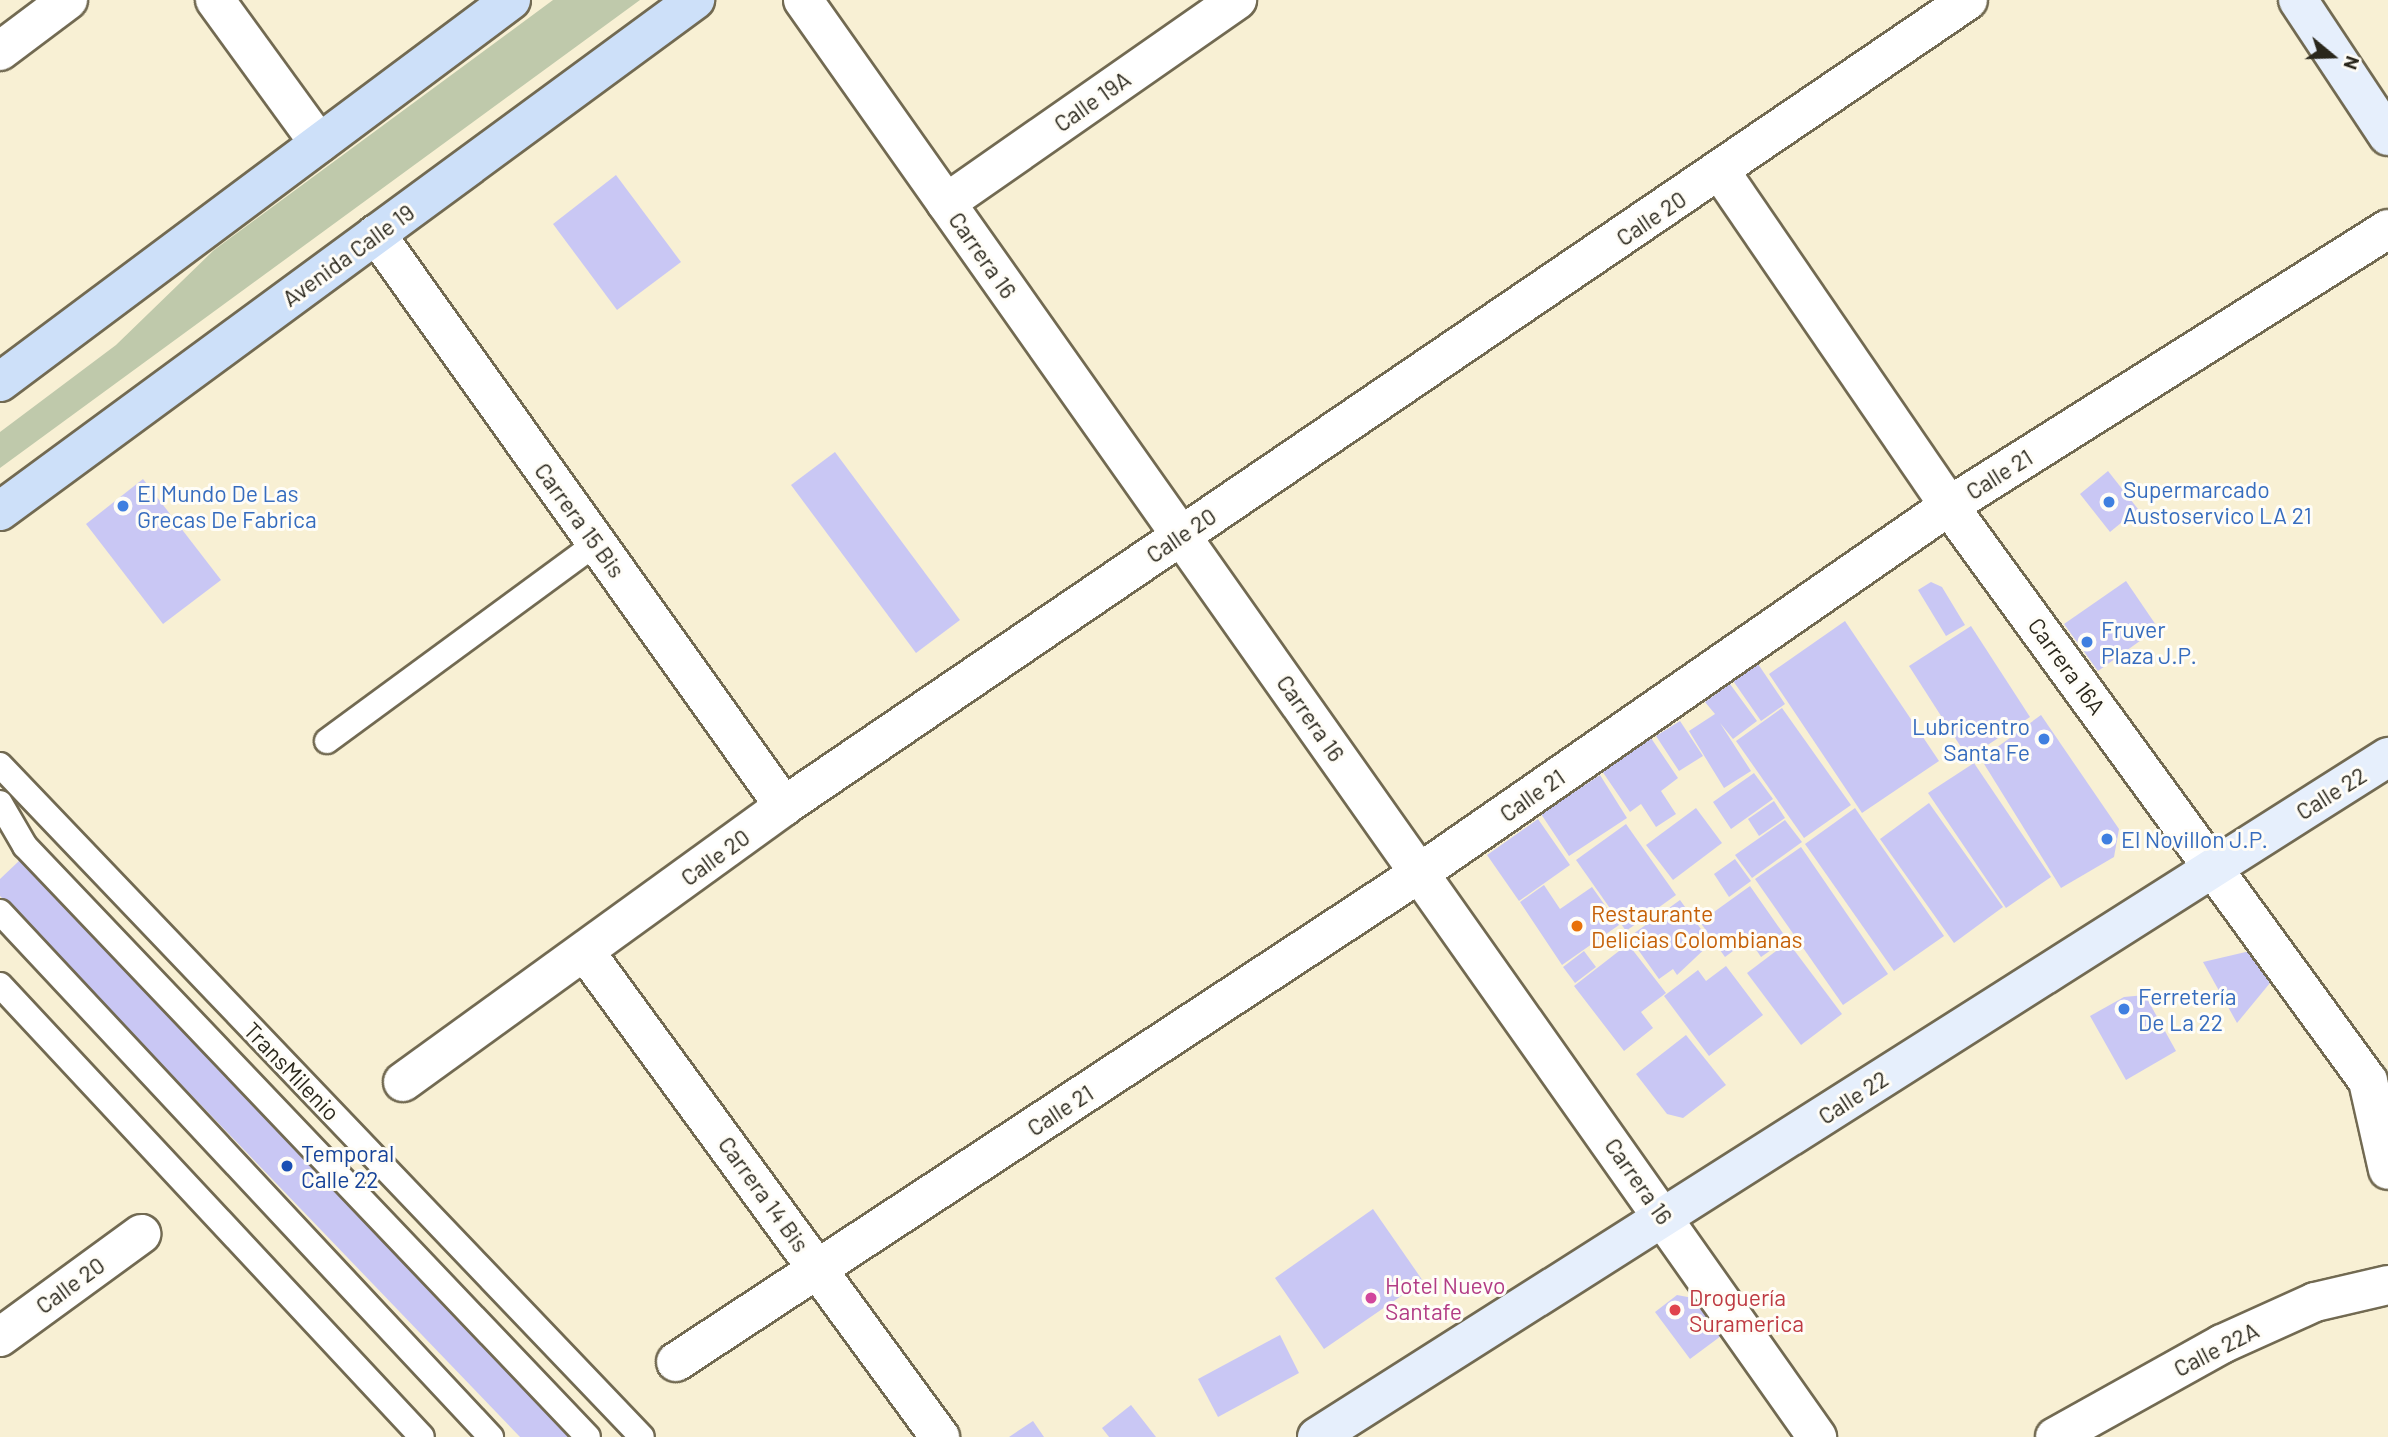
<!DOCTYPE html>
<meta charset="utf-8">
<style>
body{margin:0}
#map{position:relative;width:2388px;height:1437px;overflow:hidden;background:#f8f0d4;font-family:Barlow,sans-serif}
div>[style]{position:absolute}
.green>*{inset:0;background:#bfc9ab}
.building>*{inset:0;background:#c9c7f4}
.roads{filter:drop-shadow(2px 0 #726a52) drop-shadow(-2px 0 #726a52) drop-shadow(0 2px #726a52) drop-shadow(0 -2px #726a52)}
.lane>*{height:24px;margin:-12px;padding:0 12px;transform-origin:12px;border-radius:12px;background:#fff}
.street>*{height:38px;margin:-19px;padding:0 19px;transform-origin:19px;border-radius:19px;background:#fff}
.secondary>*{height:38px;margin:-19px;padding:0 19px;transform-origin:19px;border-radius:19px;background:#e6effc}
.primary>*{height:38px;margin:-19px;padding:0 19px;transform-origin:19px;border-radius:19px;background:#cde0f9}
.dots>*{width:19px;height:19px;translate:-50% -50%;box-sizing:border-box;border:4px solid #fffdf7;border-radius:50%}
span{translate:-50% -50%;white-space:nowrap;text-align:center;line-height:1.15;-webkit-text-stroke:6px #fffdf7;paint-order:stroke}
.street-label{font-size:23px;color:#2a271c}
.shop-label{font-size:23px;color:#366cbe}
.left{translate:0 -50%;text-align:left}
.right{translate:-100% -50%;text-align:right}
.food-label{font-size:23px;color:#c56008}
.transit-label{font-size:23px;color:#164399}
.hotel-label{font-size:23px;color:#b23c85}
.health-label{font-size:23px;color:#be3a42}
.north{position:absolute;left:2297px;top:21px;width:70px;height:70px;-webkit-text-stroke:5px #fffdf7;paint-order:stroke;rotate:109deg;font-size:19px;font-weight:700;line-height:28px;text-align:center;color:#2a271c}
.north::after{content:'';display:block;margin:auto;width:24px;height:32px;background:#2a271c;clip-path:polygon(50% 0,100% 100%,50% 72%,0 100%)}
</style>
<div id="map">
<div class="green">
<div style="clip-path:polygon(553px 0,640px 0,0 468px,0 432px,116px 345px,214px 250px)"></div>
</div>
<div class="building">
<div style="clip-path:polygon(616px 175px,681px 262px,617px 310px,553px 224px)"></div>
<div style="clip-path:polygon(835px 452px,960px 620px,916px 653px,791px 485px)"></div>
<div style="clip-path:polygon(2108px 471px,2138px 509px,2110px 532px,2080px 494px)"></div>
<div style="clip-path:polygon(143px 479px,221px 580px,163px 624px,86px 524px)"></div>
<div style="clip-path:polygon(2126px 581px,2158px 628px,2098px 671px,2064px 624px)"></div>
<div style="clip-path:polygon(1931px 582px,1942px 587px,1965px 625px,1946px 636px,1918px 590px)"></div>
<div style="clip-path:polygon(1845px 621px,1939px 761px,1862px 813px,1769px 674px)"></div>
<div style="clip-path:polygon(1971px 626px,2030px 717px,1968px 758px,1909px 666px)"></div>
<div style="clip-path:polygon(1754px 658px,1785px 704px,1761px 721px,1729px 675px)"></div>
<div style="clip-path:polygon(1730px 684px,1757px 721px,1733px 739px,1720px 723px,1751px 771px,1724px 788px,1689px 731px,1715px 714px,1705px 702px)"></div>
<div style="clip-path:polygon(1782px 708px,1851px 805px,1804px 838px,1736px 741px)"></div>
<div style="clip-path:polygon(2041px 715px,2119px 829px,2114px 857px,2061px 888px,1981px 759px)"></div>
<div style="clip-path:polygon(1680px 721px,1703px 756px,1679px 771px,1656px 736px)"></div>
<div style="clip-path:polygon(1651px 738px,1678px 778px,1661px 791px,1676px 814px,1656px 827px,1641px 804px,1630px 812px,1602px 771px)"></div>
<div style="clip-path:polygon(1974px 763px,2051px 877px,2006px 908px,1928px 793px)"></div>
<div style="clip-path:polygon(1754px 773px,1773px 799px,1731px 829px,1713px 802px)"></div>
<div style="clip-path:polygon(1600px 775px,1627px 818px,1569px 856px,1541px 814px)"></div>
<div style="clip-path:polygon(1774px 801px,1785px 818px,1759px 836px,1748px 819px)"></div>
<div style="clip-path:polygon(1929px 803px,2003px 907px,1954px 943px,1880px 839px)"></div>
<div style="clip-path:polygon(1696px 808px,1722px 843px,1673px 880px,1646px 845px)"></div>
<div style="clip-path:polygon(1855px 808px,1944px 936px,1894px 971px,1805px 844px)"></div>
<div style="clip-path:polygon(1538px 819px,1570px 865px,1519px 901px,1487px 855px)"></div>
<div style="clip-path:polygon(1785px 820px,1802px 842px,1752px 878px,1735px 855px)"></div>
<div style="clip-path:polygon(1626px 824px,1676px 895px,1626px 931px,1576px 860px)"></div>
<div style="clip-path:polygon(1801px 847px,1888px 974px,1843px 1005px,1755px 879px)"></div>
<div style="clip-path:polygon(1735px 859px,1751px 881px,1729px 897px,1714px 874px)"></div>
<div style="clip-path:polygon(20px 860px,573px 1437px,520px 1437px,0 896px,0 879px)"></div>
<div style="clip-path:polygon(1544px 885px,1560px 909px,1592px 887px,1619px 925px,1562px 965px,1520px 902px)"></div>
<div style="clip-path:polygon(1750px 886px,1787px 939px,1761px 957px,1749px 939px,1725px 957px,1700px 922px)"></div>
<div style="clip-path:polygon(1680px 900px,1711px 943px,1677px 975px,1673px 969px,1659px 979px,1629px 937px)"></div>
<div style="clip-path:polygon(1788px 942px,1842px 1014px,1801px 1045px,1747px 973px)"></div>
<div style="clip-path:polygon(1628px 944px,1666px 993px,1641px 1012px,1653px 1028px,1624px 1051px,1574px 986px)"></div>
<div style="clip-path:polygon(1584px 951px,1596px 967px,1575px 983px,1563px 967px)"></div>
<div style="clip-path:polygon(2250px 951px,2270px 983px,2237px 1023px,2203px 962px)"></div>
<div style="clip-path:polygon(1726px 966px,1763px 1015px,1709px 1056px,1664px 996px,1698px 970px,1706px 981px)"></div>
<div style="clip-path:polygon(2145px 995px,2176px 1051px,2126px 1080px,2090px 1016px,2124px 997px)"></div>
<div style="clip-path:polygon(1686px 1035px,1726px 1085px,1683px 1118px,1667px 1114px,1636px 1074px)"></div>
<div style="clip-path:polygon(1373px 1209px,1423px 1281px,1324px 1349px,1275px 1278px)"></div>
<div style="clip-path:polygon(1677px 1295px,1693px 1298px,1721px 1336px,1690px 1359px,1655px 1312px)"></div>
<div style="clip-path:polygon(1280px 1335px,1299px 1373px,1218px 1417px,1198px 1379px)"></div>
<div style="clip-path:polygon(1131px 1405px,1156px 1437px,1109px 1437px,1102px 1428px)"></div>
<div style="clip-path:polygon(1033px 1421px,1044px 1437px,1009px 1437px)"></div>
</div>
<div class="roads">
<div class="lane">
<div style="left:327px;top:741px;width:335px;rotate:-36.3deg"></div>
<div style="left:0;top:765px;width:929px;rotate:46.31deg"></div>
<div style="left:0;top:803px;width:50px;rotate:59.8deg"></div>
<div style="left:25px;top:846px;width:816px;rotate:46.39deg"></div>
<div style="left:0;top:912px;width:719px;rotate:46.92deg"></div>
<div style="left:0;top:985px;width:618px;rotate:46.97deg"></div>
</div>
<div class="street">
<div style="left:215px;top:0;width:177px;rotate:54deg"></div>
<div style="left:803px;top:0;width:1759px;rotate:54.79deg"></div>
<div style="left:0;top:51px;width:85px;rotate:-36.9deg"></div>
<div style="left:1720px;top:171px;width:406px;rotate:55.6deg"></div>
<div style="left:1949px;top:506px;width:711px;rotate:53.92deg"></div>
<div style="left:2368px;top:1081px;width:91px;rotate:77.3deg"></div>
<div style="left:946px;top:203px;width:355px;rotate:-34.9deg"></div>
<div style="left:376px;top:234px;width:703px;rotate:54.5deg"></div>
<div style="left:586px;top:953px;width:600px;rotate:53.82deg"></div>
<div style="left:403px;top:1082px;width:470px;rotate:-35.9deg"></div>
<div style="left:784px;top:806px;width:1432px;rotate:-34.24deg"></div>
<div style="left:0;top:1337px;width:175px;rotate:-36.1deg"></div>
<div style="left:676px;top:1362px;width:892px;rotate:-33.33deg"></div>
<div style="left:1421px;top:872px;width:642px;rotate:-34.73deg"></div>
<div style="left:1949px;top:506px;width:519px;rotate:-32.25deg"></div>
<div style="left:2055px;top:1437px;width:191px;rotate:-29.1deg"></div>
<div style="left:2222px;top:1344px;width:102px;rotate:-24.3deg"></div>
<div style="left:2315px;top:1302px;width:75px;rotate:-13.1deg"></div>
</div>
<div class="secondary">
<div style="left:2298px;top:0;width:163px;rotate:56.5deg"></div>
<div style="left:1317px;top:1437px;width:1269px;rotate:-32.41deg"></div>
</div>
<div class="primary">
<div style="left:0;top:382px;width:638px;rotate:-36.78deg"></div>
<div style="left:0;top:511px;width:863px;rotate:-36.33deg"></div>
</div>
</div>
<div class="dots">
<div style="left:2109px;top:502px;background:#3f7fe0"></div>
<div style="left:123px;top:506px;background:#3f7fe0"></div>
<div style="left:2087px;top:642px;background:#3f7fe0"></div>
<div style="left:2044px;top:739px;background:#3f7fe0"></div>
<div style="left:2107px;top:839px;background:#3f7fe0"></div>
<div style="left:1577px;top:926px;background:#e8710a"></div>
<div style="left:2124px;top:1009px;background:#3f7fe0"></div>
<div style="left:287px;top:1166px;background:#1a4fb4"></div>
<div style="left:1371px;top:1298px;background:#d1479c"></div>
<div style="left:1675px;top:1310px;background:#e0444e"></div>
</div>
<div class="street-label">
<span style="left:1092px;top:101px;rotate:-35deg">Calle 19A</span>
<span style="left:1651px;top:218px;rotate:-34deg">Calle 20</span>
<span style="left:348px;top:255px;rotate:-36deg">Avenida Calle 19</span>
<span style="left:983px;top:255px;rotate:55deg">Carrera 16</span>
<span style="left:1999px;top:474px;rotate:-32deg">Calle 21</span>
<span style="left:580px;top:520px;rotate:54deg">Carrera 15 Bis</span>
<span style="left:1181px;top:535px;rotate:-34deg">Calle 20</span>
<span style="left:2067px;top:666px;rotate:54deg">Carrera 16A</span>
<span style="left:1311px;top:718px;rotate:55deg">Carrera 16</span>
<span style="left:2331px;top:793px;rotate:-32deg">Calle 22</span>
<span style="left:1532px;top:795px;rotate:-35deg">Calle 21</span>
<span style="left:715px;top:857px;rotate:-36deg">Calle 20</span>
<span style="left:292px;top:1071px;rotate:46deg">TransMilenio</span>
<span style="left:1853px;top:1097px;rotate:-33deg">Calle 22</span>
<span style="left:1060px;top:1110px;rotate:-33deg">Calle 21</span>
<span style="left:1639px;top:1181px;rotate:55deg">Carrera 16</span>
<span style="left:764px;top:1194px;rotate:54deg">Carrera 14 Bis</span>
<span style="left:70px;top:1285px;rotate:-36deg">Calle 20</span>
<span style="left:2216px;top:1349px;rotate:-27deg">Calle 22A</span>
</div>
<div class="shop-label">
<span class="left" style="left:2123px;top:502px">Supermarcado<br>Austoservico LA 21</span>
<span class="left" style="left:137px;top:506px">El Mundo De Las<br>Grecas De Fabrica</span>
<span class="left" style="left:2101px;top:642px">Fruver<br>Plaza J.P.</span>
<span class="right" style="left:2030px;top:739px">Lubricentro<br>Santa Fe</span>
<span class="left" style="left:2121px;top:839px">El Novillon J.P.</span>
<span class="left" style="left:2138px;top:1009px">Ferretería<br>De La 22</span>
</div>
<div class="food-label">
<span class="left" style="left:1591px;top:926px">Restaurante<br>Delicias Colombianas</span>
</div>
<div class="transit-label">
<span class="left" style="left:301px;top:1166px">Temporal<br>Calle 22</span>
</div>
<div class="hotel-label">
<span class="left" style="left:1385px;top:1298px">Hotel Nuevo<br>Santafe</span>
</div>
<div class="health-label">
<span class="left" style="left:1689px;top:1310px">Droguería<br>Suramerica</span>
</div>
<div class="north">N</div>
</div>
